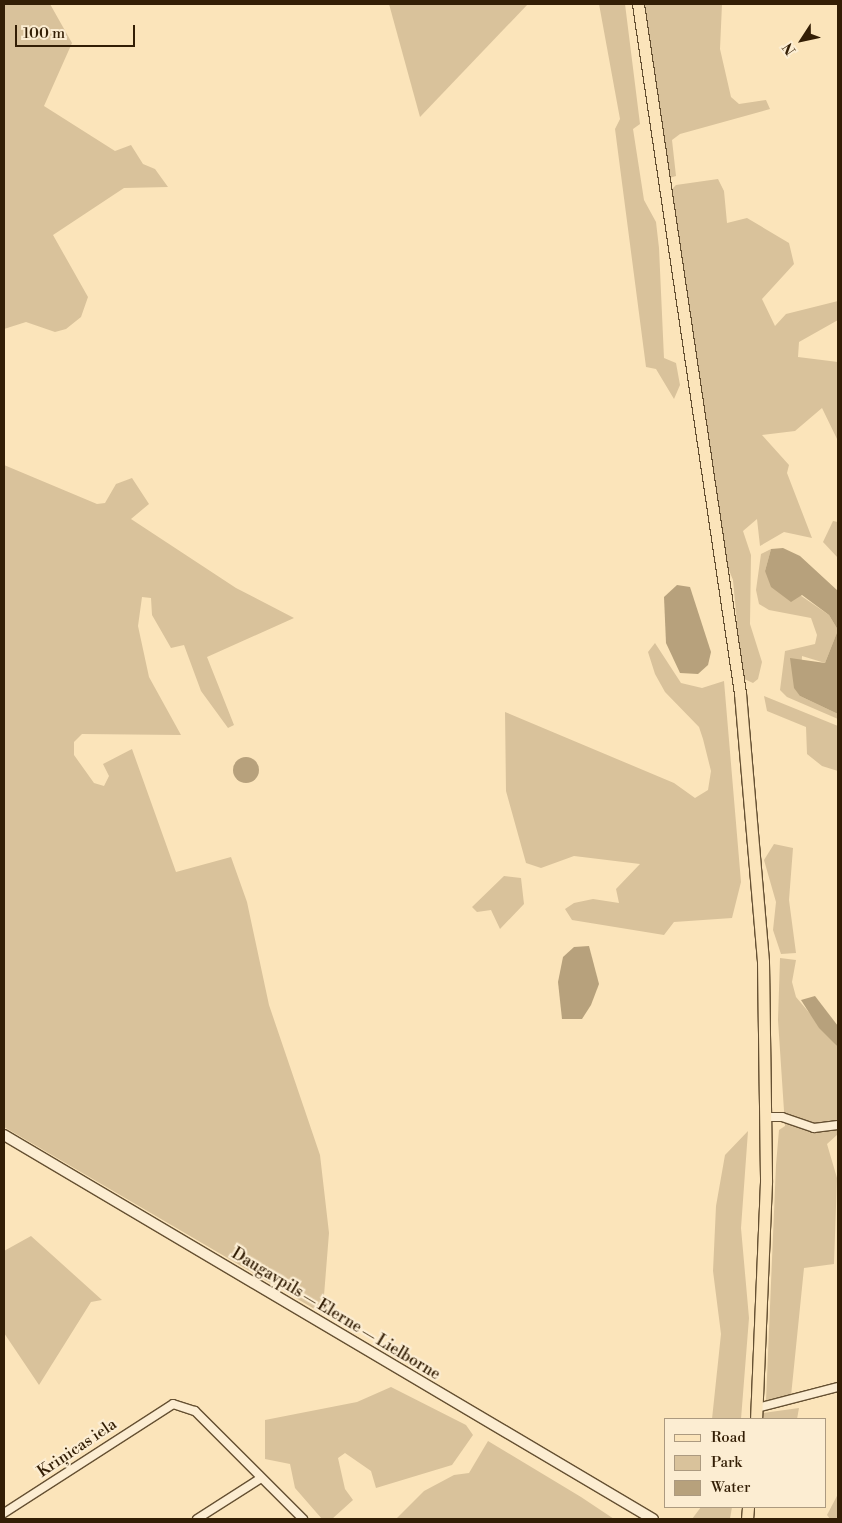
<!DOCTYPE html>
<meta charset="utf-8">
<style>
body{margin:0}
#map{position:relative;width:842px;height:1523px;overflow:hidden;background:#fbe4ba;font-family:"Libre Bodoni",serif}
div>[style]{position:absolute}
.green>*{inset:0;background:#d9c29b}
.water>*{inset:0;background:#b7a17c}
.round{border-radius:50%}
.roads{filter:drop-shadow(1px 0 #655032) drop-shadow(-1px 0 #655032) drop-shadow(0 1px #655032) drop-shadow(0 -1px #655032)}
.street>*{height:8px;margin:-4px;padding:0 4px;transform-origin:4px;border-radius:4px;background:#fcedd2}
.secondary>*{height:10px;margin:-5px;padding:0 5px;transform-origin:5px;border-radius:5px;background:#fcedd2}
.primary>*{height:11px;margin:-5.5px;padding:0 5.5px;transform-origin:5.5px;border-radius:5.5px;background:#fbe4ba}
span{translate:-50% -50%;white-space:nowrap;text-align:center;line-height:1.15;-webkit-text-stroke:4.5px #fcedd2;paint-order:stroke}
.street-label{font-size:16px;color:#331e05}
.frame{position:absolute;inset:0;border:5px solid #331e05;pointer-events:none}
.legend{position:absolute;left:664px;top:1418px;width:162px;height:90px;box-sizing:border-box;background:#fcedd2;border:1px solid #ac9a80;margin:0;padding:6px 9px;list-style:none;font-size:15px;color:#331e05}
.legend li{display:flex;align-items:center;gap:10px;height:25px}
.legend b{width:25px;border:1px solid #ac9a80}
.north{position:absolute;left:777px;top:15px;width:50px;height:50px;-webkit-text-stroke:4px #fcedd2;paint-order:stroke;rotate:235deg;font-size:14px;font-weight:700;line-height:20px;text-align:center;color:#331e05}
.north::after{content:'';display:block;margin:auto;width:18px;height:22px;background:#331e05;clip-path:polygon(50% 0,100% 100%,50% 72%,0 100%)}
.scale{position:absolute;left:15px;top:25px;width:120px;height:22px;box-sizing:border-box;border:2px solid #331e05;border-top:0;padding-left:6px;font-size:15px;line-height:18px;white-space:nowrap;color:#331e05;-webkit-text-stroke:4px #fcedd2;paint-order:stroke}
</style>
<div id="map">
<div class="green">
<div style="clip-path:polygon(4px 4px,50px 4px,72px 43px,44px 106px,115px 151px,131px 145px,143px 164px,155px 169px,168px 187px,124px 188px,53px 235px,88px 297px,81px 317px,66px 329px,55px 332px,26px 322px,4px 329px)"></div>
<div style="clip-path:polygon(389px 4px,528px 4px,420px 117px)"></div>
<div style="clip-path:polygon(599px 4px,625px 4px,640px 124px,633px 129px,644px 200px,656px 222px,659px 248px,664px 358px,676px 363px,680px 385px,674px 399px,656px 369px,646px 367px,615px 129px,620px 119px)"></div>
<div style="clip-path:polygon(644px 4px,722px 4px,720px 49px,731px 97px,739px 104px,766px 100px,770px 109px,680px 134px,672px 140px,676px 176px,669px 178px)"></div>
<div style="clip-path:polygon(718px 179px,724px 191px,727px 223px,747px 218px,789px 243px,794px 264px,762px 299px,775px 326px,786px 314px,838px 301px,838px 320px,799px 342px,798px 357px,838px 362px,838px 441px,822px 408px,795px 431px,762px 435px,789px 465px,787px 473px,812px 538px,784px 532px,760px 546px,757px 519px,743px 531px,751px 555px,750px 624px,762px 662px,758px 679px,753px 683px,742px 678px,733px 580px,724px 558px,669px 192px,676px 185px)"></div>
<div style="clip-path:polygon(4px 465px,97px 504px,105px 503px,116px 484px,132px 478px,149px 504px,131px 519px,236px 588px,294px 618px,207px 657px,234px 725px,228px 728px,201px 691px,184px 645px,171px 648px,152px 615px,151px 598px,142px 597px,138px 626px,149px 677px,181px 735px,82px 734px,74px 742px,74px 755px,94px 783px,104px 786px,109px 776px,103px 764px,132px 749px,176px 872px,231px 857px,247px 902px,269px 1005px,320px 1155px,329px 1233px,323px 1308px,318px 1311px,4px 1127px)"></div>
<div style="clip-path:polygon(833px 521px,838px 522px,838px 558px,823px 542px)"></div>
<div style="clip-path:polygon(771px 549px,765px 571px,829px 615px,838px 630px,825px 663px,802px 656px,800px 696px,838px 714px,838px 719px,787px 697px,780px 690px,785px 651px,815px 644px,817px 635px,811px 618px,769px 610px,759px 604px,756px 590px,761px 554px)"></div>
<div style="clip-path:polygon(655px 643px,681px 683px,702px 688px,724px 681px,741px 882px,732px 918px,674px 922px,664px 935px,572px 920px,565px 909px,574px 903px,593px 899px,619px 903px,616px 889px,640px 864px,574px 856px,541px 868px,526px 863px,506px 791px,505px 712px,674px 783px,695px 798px,708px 790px,711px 771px,703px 739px,699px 727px,665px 692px,655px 674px,648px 652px)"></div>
<div style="clip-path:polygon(764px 696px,838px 726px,838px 771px,822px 766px,807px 754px,806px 727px,767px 711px)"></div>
<div style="clip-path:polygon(774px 844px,793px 848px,789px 900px,796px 953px,781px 954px,773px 930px,776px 902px,764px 860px)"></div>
<div style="clip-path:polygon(504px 876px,521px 878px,524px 904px,500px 929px,491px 910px,477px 912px,472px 907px)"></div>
<div style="clip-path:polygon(780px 958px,796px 960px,792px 982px,796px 997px,838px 1047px,838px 1134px,827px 1144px,837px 1178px,834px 1264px,804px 1268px,791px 1396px,766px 1401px,776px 1165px,779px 1130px,785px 1126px,778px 1020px)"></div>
<div style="clip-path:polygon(748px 1131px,741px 1228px,749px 1318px,741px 1419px,712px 1419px,721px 1334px,713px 1271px,716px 1206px,725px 1155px)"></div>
<div style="clip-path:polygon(31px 1236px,102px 1300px,91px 1302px,39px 1385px,4px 1333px,4px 1251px)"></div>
<div style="clip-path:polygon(391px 1387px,466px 1425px,473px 1435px,452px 1465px,376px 1488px,371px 1471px,345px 1453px,338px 1458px,345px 1489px,353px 1500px,332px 1519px,322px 1519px,295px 1488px,290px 1464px,265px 1459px,265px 1420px,357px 1402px)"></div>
<div style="clip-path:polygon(799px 1408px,797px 1419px,763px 1419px,763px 1413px)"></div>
<div style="clip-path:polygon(488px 1441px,581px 1497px,614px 1519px,396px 1519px,424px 1491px,454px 1475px,469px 1473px)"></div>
<div style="clip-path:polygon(838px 1494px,838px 1519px,830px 1519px,827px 1515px)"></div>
<div style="clip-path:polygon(701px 1507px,732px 1507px,730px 1519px,692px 1519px)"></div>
</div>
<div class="water">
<div style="clip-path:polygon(783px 548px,800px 556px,838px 591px,838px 714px,800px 696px,794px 688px,790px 658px,825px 663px,838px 630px,829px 615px,802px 595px,791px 602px,771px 587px,765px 571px,771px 549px)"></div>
<div style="clip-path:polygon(677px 585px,690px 587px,711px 652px,708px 665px,698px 674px,680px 673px,666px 643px,664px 597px)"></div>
<div class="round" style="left:233px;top:757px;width:26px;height:26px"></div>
<div style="clip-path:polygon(589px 946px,599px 984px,591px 1005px,582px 1019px,562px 1019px,558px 982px,563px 957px,574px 947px)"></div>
<div style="clip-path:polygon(815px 996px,838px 1026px,838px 1047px,819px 1028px,801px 1000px)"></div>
</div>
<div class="roads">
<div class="street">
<div style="left:766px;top:1117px;width:16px"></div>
<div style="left:782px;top:1117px;width:34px;rotate:19deg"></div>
<div style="left:814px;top:1128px;width:24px;rotate:-7deg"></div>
<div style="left:757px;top:1408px;width:84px;rotate:-14.5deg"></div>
<div style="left:4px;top:1513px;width:201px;rotate:-32.8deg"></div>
<div style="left:173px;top:1404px;width:23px;rotate:18deg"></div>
<div style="left:195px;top:1411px;width:153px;rotate:45deg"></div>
<div style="left:197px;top:1519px;width:76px;rotate:-32.6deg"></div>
</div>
<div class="secondary">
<div style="left:4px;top:1135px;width:754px;rotate:30.61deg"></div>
</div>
<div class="primary">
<div style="left:638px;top:4px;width:697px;rotate:81.58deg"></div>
<div style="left:740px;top:693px;width:270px;rotate:85.1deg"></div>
<div style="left:763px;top:962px;width:220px;rotate:89.2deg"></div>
<div style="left:766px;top:1182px;width:237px;rotate:92.4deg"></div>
<div style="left:747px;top:1519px;width:12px;rotate:-85deg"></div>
</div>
</div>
<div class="street-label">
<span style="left:336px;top:1314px;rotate:31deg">Daugavpils — Elerne — Lielborne</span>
<span style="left:77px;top:1448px;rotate:-34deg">Kriņicas iela</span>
</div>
<div class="frame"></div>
<ul class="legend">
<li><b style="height:6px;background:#fbe4ba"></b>Road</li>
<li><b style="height:14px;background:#d9c29b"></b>Park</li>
<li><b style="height:14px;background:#b7a17c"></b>Water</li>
</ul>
<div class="north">N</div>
<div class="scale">100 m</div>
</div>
